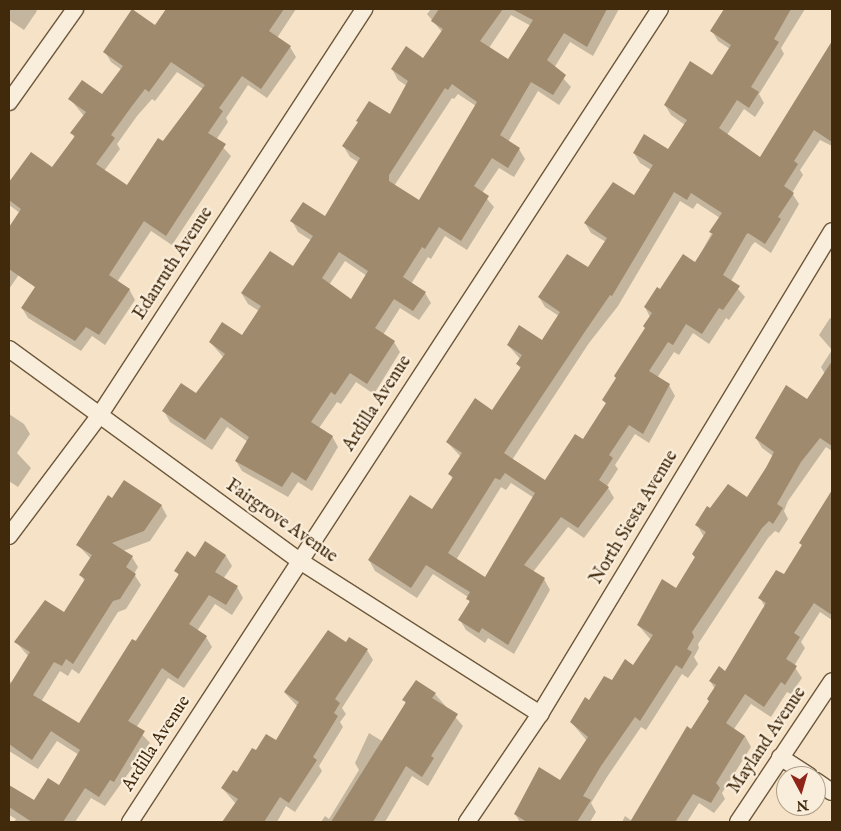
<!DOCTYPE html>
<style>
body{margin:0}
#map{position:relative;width:841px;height:831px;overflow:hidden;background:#f6e3c7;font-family:"IM FELL English",serif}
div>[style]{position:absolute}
.shadow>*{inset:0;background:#0003}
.building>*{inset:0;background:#9f8a6d}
.roads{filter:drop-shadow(1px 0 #6e583b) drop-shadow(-1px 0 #6e583b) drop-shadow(0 1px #6e583b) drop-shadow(0 -1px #6e583b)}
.street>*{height:16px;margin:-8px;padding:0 8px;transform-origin:8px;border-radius:8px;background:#f9eddb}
span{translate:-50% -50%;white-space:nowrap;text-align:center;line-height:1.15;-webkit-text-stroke:4.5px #f9eddb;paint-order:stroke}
.street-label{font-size:18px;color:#41290c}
.frame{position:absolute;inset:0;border:10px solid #41290c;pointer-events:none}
.north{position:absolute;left:776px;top:766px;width:50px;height:50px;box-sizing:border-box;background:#f9eddb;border:1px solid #af9f88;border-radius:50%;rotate:174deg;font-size:14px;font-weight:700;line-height:20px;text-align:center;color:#41290c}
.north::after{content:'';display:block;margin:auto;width:18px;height:22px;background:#8f2418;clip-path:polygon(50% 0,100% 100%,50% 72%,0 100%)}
</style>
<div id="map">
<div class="shadow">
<div style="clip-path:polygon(9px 9px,35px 9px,37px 11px,24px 30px,9px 20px)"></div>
<div style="clip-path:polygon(evenodd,168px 9px,296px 9px,277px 38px,290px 47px,296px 57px,267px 98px,248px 85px,226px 118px,228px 122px,216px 140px,231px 156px,172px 245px,151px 231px,117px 282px,129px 289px,135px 300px,105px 345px,92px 336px,81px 351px,28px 318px,22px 308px,74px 233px,56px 221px,9px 289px,9px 229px,20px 213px,9px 205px,9px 185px,32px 154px,53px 169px,75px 139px,72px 133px,84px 116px,70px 99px,102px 96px,122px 70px,111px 62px,105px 52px,155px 27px,168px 9px,177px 72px,203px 89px,128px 187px,104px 171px,120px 149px,117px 144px,137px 116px,152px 99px,155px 101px,177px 72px)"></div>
<div style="clip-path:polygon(evenodd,431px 9px,455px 11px,457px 9px,619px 9px,593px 56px,570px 42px,554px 68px,571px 87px,559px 105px,538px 91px,508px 142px,519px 149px,525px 159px,514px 177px,499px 168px,482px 193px,494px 207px,467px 250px,445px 236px,431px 259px,428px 257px,411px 284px,425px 293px,431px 303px,419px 320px,400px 308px,383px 335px,394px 342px,400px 352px,374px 394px,356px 382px,341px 404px,337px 402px,319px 428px,332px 436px,338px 447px,312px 491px,298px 482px,288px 497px,242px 471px,236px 461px,248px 442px,227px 427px,212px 450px,170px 422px,164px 411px,197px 395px,224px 358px,210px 342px,243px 337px,259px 311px,248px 304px,242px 294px,294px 267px,312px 241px,298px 232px,292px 221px,325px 217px,348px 182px,347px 180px,358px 162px,350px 157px,344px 147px,390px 116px,407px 86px,398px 80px,392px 69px,424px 59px,442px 32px,427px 14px,431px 9px,511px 15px,531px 26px,509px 61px,489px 48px,511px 15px,431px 9px,458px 94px,476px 106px,420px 202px,394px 186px,452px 98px,454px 99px,458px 94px,431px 9px,345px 261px,367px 276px,352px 300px,329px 285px,345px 261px)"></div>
<div style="clip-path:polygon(evenodd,726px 9px,805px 9px,781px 48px,784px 54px,759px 94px,764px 103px,755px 117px,744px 109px,727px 135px,760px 159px,832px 44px,832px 146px,820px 140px,800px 170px,803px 175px,792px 193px,799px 204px,771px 253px,755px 242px,752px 245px,731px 281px,745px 297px,729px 320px,726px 318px,709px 344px,693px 333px,679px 355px,674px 352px,657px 378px,669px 385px,675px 396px,649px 443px,635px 434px,615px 465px,618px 469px,607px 486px,614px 498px,584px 538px,568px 527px,533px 572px,544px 579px,550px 590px,514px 654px,488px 638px,485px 643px,466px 630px,460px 620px,470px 604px,468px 597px,433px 574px,417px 598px,375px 571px,369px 560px,433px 511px,453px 480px,450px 474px,461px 457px,447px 442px,493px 412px,521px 369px,517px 364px,520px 359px,508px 345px,543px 342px,559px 316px,545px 307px,539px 297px,588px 269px,606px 242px,591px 233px,585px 223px,635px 197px,651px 170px,640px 163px,634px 153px,669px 151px,685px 125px,671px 115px,665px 105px,712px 76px,730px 49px,718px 41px,712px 31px,726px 9px,680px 201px,693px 209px,697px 203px,720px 218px,695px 264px,645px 307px,650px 317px,646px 329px,604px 400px,607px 405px,583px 440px,545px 482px,512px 460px,589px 343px,618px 306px,680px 201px,726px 9px,511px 483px,534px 498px,485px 579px,456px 560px,501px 487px,506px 490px,511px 483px)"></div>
<div style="clip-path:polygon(830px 318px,832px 319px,832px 451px,826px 447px,788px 501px,784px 511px,788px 519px,779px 533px,775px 531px,768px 538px,698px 644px,699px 648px,694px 657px,698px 664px,688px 678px,682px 674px,646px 730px,641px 727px,607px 777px,591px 803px,596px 812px,590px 822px,520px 822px,515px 814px,561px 782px,587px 741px,571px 722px,589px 701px,634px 666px,651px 640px,638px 625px,676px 590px,696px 559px,693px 554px,704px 537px,697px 525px,710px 510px,747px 498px,773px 456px,762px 448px,756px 438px,808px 401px,825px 374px,821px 367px,832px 350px,819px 335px)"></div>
<div style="clip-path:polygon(9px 414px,24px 424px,30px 434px,17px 453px,31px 468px,18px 487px,9px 481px)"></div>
<div style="clip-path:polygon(832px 493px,832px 620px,820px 612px,801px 642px,805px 648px,794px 666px,802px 678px,791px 694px,787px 692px,771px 717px,751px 704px,734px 729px,745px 736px,751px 747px,722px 793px,725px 799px,714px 813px,699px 803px,687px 822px,622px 822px,625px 816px,632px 821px,710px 703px,708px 699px,715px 689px,710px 681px,726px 672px,765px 607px,760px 598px,784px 576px)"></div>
<div style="clip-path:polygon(113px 500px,161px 505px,167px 516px,150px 541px,123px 551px,132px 557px,138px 567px,134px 574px,141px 585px,126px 609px,118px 612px,79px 674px,72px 669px,68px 676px,60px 671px,41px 702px,79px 725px,179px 576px,176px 571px,195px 558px,206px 543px,226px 556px,232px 566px,223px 579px,237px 587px,243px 598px,232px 615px,215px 604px,197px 631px,206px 637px,212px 647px,184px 688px,168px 678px,136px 728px,150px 743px,105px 806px,91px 798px,75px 822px,14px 822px,16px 819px,9px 815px,9px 786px,34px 802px,60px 786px,79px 755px,57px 741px,38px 769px,9px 751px,9px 681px,12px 683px,29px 657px,16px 642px,64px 614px,85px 582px,81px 575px,91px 559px,78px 545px)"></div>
<div style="clip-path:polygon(346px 644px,367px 650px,373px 660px,342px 708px,346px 714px,340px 722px,343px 727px,319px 766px,322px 771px,295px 812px,286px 806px,277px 822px,224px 822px,236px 804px,223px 789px,256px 752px,276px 742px,298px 707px,285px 693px)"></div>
<div style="clip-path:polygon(435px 694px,463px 726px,428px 786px,412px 776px,385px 822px,321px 822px,325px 816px,329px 819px,359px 770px,355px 763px,369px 733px,382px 741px,406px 704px,404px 700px)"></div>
</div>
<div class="building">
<div style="clip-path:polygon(evenodd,132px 9px,155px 25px,166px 9px,284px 9px,269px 31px,291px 46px,261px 89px,242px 76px,219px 108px,223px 111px,208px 133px,226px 144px,166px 236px,144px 221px,109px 275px,130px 289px,99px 335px,86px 327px,75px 341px,21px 308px,35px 287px,9px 269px,9px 227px,21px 209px,9px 200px,9px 182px,31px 152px,52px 167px,75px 136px,70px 133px,86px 112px,68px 99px,82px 80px,102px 94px,123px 66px,103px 52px,132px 9px,171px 62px,205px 85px,163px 141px,158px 138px,127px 185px,96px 164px,115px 138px,111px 135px,132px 106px,145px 89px,149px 92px,171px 62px)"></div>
<div style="clip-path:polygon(evenodd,439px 9px,503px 9px,480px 41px,508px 59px,533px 20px,512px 9px,607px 9px,587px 47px,564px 33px,547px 60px,566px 75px,553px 95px,531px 82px,500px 135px,520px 148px,508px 168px,492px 158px,474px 186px,489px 196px,461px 241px,439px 227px,425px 249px,422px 247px,403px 277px,426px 292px,413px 311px,394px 299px,375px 328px,395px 341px,367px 384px,350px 373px,335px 395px,331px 392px,311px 422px,333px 436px,306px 481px,292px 472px,282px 487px,235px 461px,249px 437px,221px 417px,205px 440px,162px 411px,181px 383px,196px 393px,225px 354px,209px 342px,222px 322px,242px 335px,261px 306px,241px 293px,270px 251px,293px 266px,313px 236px,290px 221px,303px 202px,325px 216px,360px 158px,342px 146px,358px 122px,356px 121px,369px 101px,390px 114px,408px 81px,391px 69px,406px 46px,423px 58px,443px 29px,431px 21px,439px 9px,452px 84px,477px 102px,419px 200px,389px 181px,389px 175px,445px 88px,448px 90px,452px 84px,439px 9px,339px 252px,368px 271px,351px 299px,322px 278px,339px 252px)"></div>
<div style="clip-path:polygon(evenodd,724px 9px,791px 9px,774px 39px,779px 42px,751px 87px,759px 92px,749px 108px,737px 100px,719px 128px,760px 157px,832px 41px,832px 142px,814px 130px,794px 161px,798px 164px,784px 186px,794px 193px,778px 217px,781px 219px,765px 244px,748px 233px,746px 235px,723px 275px,740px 286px,723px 310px,719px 308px,702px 334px,686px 324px,673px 345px,668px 342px,649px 371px,670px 384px,643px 434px,629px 425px,609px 455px,613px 458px,599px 480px,609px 487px,578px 528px,561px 517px,524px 565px,545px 578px,508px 645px,482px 628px,479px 633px,458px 620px,470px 601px,466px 599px,470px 592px,426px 565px,411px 588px,368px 560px,410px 495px,432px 509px,453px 477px,448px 474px,462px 453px,446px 442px,475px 398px,492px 410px,521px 367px,516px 364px,522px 355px,507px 345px,519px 325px,542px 340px,560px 312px,538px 297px,567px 254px,588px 267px,607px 238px,584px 223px,613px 182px,634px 195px,653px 165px,633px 153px,644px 134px,668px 149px,687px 120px,664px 105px,690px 61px,712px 75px,731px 45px,710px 31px,724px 9px,674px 192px,687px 200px,691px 193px,722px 213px,709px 232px,713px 234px,695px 262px,683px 254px,660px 289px,657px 287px,644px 307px,652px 313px,643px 326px,645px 328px,614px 376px,616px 378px,602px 400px,606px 403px,583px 439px,575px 434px,545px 480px,504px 453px,584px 333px,610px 295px,612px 296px,674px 192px,724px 9px,505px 473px,535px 493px,485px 577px,448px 553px,495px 478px,500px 480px,505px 473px)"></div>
<div style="clip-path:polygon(832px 361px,832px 446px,820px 438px,801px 462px,777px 504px,783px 508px,773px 524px,769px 521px,762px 528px,692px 632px,694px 637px,687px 649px,692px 652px,682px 669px,676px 665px,640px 721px,635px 717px,601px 766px,583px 796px,591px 800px,577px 822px,527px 822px,514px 814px,539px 767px,560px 780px,588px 737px,570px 722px,585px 697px,589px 700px,604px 676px,612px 680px,625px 659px,633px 665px,653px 635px,637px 625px,662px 579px,676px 588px,695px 557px,692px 554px,706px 532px,695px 525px,707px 506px,710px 508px,728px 484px,747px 497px,766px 468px,774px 452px,755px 438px,786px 385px,807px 399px)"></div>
<div style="clip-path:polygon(124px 480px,162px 505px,144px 531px,112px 543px,133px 556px,126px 567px,136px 574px,120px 599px,113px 601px,73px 664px,66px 659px,62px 666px,54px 662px,33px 695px,79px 723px,132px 639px,136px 641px,179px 574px,174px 571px,187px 551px,195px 557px,205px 541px,226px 555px,215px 572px,238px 586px,226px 605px,209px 595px,189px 624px,207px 636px,178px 679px,162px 668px,141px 701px,128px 721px,145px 731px,114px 782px,110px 780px,99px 797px,85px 788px,63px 822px,32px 822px,9px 807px,9px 785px,34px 800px,48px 778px,59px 785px,80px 750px,51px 731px,32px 760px,9px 744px,9px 686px,30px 652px,14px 642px,45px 600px,64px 612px,85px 579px,79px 575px,92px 555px,76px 545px,108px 495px,112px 498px)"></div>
<div style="clip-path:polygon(832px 490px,832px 615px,814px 603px,794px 633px,800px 637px,786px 659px,797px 666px,785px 685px,781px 682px,764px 707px,745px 694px,726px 723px,745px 736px,716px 783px,720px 788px,711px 803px,693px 794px,675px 822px,630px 822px,687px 726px,691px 729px,709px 701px,707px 699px,716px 685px,709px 681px,719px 666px,725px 671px,766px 603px,758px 598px,776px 570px,784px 574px,802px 545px,799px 543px)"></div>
<div style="clip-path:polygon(328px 630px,346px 642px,349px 637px,368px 649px,335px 699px,340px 703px,334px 713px,338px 716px,313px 757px,317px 760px,289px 803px,280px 797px,264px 822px,222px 822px,238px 799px,221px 788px,233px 770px,237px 772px,252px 748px,256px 750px,266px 734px,276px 740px,299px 702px,284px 692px)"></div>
<div style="clip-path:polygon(416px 680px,436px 693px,432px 698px,458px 714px,431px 756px,434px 758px,422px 777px,406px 766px,373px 822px,331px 822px,406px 702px,402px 700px)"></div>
</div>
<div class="roads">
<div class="street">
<div style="left:9px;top:102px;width:114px;rotate:-54.6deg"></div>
<div style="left:9px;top:349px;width:360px;rotate:36.1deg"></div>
<div style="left:300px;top:561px;width:285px;rotate:32.5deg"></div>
<div style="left:9px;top:536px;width:150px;rotate:-53.1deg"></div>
<div style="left:99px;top:416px;width:486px;rotate:-56.9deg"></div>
<div style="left:780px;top:757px;width:35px;rotate:33deg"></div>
<div style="left:816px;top:781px;width:19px;rotate:35deg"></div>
<div style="left:130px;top:822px;width:970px;rotate:-56.9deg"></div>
<div style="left:467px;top:822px;width:130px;rotate:-55.9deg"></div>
<div style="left:540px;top:714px;width:564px;rotate:-58.84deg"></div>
<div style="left:738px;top:822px;width:169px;rotate:-56.3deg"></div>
</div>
</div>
<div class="street-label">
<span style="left:174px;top:264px;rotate:-57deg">Edanruth Avenue</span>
<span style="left:378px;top:404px;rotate:-57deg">Ardilla Avenue</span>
<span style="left:635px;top:518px;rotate:-59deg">North Siesta Avenue</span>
<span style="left:281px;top:522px;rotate:35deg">Fairgrove Avenue</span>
<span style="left:768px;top:741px;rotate:-56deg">Mayland Avenue</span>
<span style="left:157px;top:744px;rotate:-57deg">Ardilla Avenue</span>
</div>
<div class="frame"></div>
<div class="north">N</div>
</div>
